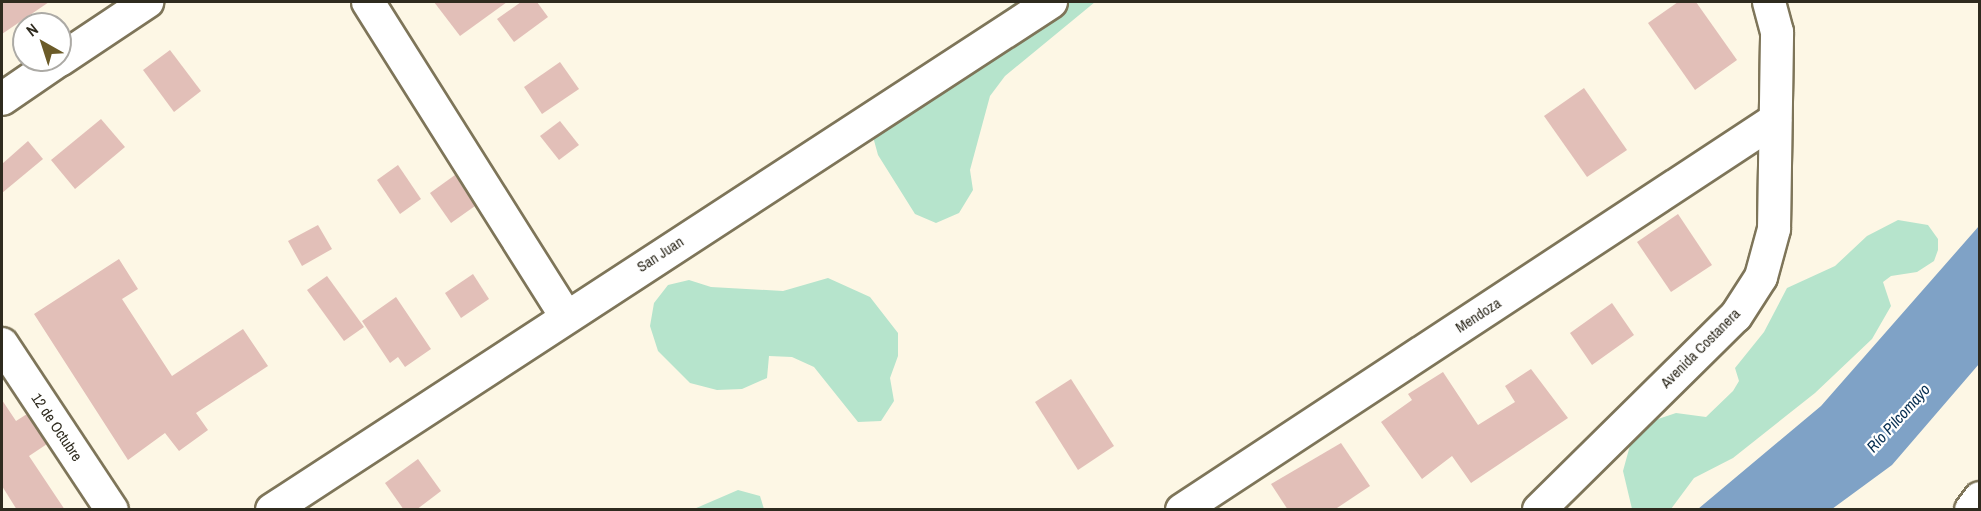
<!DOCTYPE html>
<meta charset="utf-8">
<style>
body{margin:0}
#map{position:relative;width:1981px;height:511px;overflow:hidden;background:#fdf7e5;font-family:"Archivo Narrow",sans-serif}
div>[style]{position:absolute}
.green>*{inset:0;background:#b6e4cc}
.water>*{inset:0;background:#7fa2c6}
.building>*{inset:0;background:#e2bfb8}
.roads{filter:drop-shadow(2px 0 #7e7559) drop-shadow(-2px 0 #7e7559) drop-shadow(0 2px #7e7559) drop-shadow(0 -2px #7e7559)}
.minor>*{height:32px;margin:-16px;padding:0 16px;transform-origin:16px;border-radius:16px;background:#fff}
span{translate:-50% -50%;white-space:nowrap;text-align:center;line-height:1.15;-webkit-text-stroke:4.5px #fff;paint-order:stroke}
.street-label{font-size:15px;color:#2f2b1f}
.water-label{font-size:16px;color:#062e51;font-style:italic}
.frame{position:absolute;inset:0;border:3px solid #2f2b1f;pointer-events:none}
.north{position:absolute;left:12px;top:12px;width:60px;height:60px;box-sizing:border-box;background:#fff;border:2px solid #acaaa5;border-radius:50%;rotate:321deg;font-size:16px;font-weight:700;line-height:24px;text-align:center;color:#2f2b1f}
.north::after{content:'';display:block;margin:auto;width:21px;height:27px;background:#6b5b28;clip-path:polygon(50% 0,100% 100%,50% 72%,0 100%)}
</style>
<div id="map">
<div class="green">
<div style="clip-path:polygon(1016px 2px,1095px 2px,1005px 76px,990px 96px,970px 170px,973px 190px,959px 213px,936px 223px,915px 214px,878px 155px,872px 133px,936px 58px)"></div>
<div style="clip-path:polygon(1898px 220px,1928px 225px,1938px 239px,1938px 250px,1934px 261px,1917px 272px,1891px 276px,1883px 282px,1891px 306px,1872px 339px,1815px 393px,1733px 458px,1694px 478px,1671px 509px,1632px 509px,1623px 471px,1632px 438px,1655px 420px,1676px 413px,1706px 417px,1733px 391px,1739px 381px,1735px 368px,1764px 332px,1787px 288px,1835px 266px,1867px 236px)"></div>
<div style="clip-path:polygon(828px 278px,870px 297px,898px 333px,898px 356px,890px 378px,894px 401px,881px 421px,858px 422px,814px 367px,792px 357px,769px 356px,767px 378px,742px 389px,717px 390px,690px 383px,658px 351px,650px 326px,654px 303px,668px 285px,689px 280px,711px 287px,783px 291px)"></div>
<div style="clip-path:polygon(738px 490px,760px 496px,764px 509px,694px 509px)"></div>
</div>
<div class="water">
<div style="clip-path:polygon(1979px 226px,1979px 364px,1892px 465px,1832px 509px,1698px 509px,1821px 406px)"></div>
</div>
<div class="building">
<div style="clip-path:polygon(2px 2px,49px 2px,2px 34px)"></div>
<div style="clip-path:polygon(434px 2px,507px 2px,460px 36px)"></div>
<div style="clip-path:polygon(521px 2px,537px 2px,548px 17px,514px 42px,497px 19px)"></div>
<div style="clip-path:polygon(1678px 2px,1696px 2px,1737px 60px,1695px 90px,1648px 23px)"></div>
<div style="clip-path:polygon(170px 50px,201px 91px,174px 112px,143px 70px)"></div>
<div style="clip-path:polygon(560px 62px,579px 89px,542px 114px,524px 87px)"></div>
<div style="clip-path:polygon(1584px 88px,1627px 150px,1587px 177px,1544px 116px)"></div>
<div style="clip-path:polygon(101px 119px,125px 147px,75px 189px,51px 160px)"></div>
<div style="clip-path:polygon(560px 121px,579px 145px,559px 160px,540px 136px)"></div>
<div style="clip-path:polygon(28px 141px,43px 159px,2px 193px,2px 164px)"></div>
<div style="clip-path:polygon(398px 165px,421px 199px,400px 214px,377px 180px)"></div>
<div style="clip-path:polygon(455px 175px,475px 206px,451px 223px,430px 193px)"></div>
<div style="clip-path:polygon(1678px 214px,1712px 265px,1671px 292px,1637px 242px)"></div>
<div style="clip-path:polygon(318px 225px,332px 249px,302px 266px,288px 241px)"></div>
<div style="clip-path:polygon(119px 259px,138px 289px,122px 299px,172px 376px,243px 329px,268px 366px,196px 413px,208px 430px,179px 451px,165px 433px,128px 460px,34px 314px)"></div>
<div style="clip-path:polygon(473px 274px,489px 299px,461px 318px,445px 293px)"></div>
<div style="clip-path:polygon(327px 276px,364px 327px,344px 341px,307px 290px)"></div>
<div style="clip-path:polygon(396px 297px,431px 349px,405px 367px,398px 357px,390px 363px,362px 321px)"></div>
<div style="clip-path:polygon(1612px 303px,1634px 335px,1592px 365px,1570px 333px)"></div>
<div style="clip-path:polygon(1531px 369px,1568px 418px,1471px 483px,1452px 456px,1422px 479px,1381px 422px,1412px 400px,1408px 394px,1443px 372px,1478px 425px,1515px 402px,1505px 386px)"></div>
<div style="clip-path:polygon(1071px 379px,1114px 446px,1078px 470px,1035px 402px)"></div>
<div style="clip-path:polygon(2px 400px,16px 421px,27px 414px,47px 444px,29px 456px,65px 510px,17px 510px,2px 486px)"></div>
<div style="clip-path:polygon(1341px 443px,1370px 486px,1334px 510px,1288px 510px,1271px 484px)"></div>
<div style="clip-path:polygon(418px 459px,441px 491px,416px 510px,404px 510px,385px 483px)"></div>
</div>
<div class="roads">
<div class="minor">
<div style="left:368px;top:2px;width:370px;rotate:57.8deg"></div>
<div style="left:60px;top:60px;width:105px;rotate:-33.7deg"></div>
<div style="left:2px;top:99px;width:69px;rotate:-34.4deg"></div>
<div style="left:2px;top:344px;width:199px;rotate:56.5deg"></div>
<div style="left:272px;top:510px;width:930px;rotate:-33.11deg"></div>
<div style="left:1182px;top:510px;width:710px;rotate:-33.33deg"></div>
<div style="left:1539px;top:510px;width:276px;rotate:-44.6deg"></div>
<div style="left:1736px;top:316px;width:46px;rotate:-57.3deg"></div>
<div style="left:1761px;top:277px;width:50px;rotate:-74.8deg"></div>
<div style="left:1774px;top:229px;width:197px;rotate:-89.1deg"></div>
<div style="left:1777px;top:32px;width:31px;rotate:-105deg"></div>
<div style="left:1971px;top:510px;width:15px;rotate:-53deg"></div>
</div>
</div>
<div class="street-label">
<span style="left:660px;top:254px;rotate:-33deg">San Juan</span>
<span style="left:1478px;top:315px;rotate:-33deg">Mendoza</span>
<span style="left:1700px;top:348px;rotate:-45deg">Avenida Costanera</span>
<span style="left:57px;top:427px;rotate:56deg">12 de Octubre</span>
</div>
<div class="water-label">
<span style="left:1898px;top:418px;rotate:-48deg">Río Pilcomayo</span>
</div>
<div class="frame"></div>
<div class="north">N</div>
</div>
